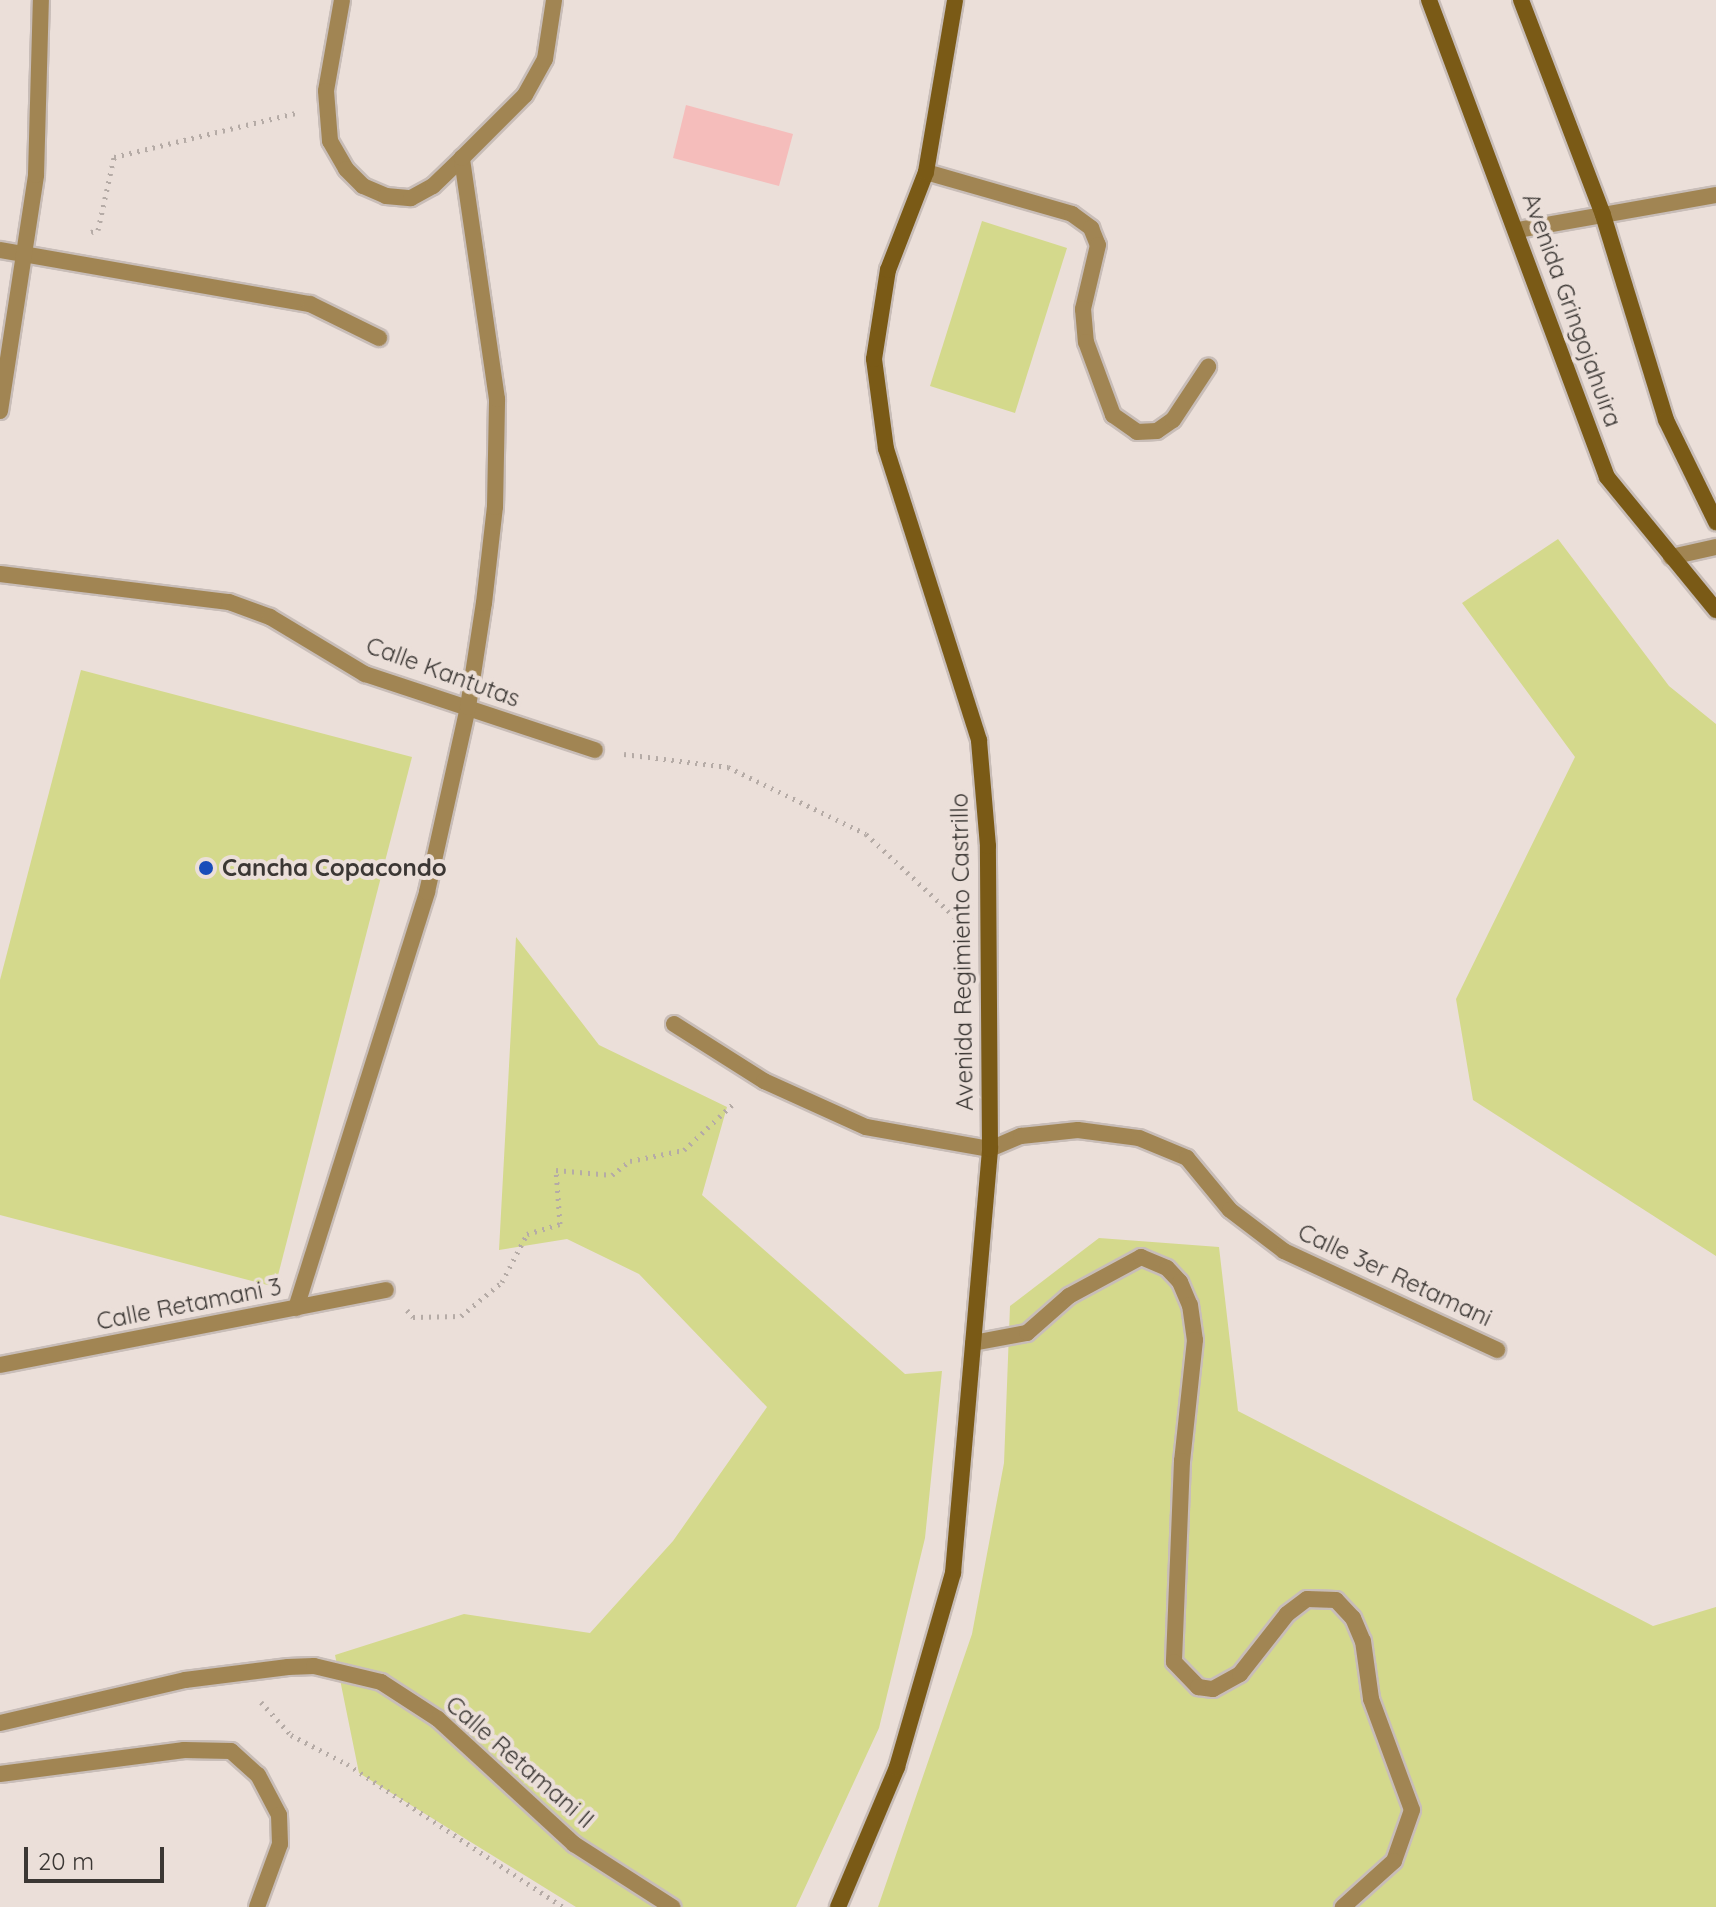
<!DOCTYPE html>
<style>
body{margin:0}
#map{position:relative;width:1716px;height:1907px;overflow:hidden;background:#ebdfd9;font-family:Quicksand,sans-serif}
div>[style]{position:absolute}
.green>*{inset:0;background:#d4d98c}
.building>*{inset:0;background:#f5bdbb}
.path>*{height:5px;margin-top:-2.5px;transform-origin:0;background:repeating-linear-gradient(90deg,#b5aba6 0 2px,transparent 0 8px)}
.roads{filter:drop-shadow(2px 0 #c8bdb8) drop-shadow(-2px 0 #c8bdb8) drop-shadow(0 2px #c8bdb8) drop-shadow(0 -2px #c8bdb8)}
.lane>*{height:16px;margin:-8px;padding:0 8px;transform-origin:8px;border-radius:8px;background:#a18553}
.street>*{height:16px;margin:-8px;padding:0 8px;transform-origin:8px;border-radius:8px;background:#a18553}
.secondary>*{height:16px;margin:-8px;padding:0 8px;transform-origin:8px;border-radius:8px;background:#7a5a16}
.dots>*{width:22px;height:22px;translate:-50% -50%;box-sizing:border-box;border:4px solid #ebdfd9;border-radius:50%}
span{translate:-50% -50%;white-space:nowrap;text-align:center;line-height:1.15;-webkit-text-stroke:8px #ebdfd9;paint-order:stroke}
.street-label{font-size:24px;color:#3b3734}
.poi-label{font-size:24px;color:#3b3734;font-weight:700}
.left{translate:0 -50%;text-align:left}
.scale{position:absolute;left:24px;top:1847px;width:140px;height:36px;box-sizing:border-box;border:4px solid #3b3734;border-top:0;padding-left:10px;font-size:24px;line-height:28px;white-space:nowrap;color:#3b3734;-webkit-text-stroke:6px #ebdfd9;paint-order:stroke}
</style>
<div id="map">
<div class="green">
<div style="clip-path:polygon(982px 221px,1067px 248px,1015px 413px,930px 386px)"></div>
<div style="clip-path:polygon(1558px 539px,1669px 686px,1716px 724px,1716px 1256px,1473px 1100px,1456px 999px,1575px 757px,1462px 603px)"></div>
<div style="clip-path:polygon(81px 670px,412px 757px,275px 1287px,0 1215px,0 980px)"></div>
<div style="clip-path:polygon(516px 937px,599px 1045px,727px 1107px,702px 1195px,905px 1374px,942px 1371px,925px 1538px,879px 1728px,796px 1907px,576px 1907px,359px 1773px,335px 1655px,464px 1614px,590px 1633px,673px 1541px,767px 1407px,639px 1274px,567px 1239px,499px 1250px)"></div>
<div style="clip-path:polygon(1099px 1238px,1219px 1247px,1238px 1411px,1653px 1626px,1716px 1607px,1716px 1907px,878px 1907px,972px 1634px,1004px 1463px,1010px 1306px)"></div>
</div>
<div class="building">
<div style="clip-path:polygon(686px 105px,793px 134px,779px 186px,673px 158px)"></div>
</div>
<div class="path">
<div style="left:91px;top:232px;width:7px;rotate:-16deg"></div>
<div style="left:98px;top:230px;width:75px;rotate:-77.6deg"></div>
<div style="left:114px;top:157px;width:187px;rotate:-13.6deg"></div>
<div style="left:624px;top:754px;width:105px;rotate:7.1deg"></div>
<div style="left:728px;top:767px;width:153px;rotate:25.9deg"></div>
<div style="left:866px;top:834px;width:123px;rotate:43deg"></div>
<div style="left:407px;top:1310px;width:9px;rotate:49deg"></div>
<div style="left:413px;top:1317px;width:48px;rotate:-1.2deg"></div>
<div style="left:461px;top:1316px;width:53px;rotate:-39.7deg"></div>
<div style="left:502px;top:1282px;width:54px;rotate:-62.5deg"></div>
<div style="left:527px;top:1234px;width:34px;rotate:-17deg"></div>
<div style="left:560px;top:1224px;width:54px;rotate:-94.2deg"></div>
<div style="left:556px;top:1170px;width:56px;rotate:5.1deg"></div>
<div style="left:612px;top:1175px;width:23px;rotate:-38deg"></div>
<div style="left:630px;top:1161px;width:55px;rotate:-11.5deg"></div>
<div style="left:684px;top:1150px;width:71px;rotate:-43.3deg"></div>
<div style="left:261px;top:1702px;width:45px;rotate:47.7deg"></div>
<div style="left:291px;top:1735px;width:63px;rotate:27.4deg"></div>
<div style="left:347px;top:1764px;width:259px;rotate:33.5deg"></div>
</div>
<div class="roads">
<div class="lane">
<div style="left:926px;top:172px;width:152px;rotate:16deg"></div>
<div style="left:1072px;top:214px;width:24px;rotate:36deg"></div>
<div style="left:1091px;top:228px;width:18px;rotate:68deg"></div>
<div style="left:1098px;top:245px;width:66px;rotate:103.2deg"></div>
<div style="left:1083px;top:309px;width:33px;rotate:85deg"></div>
<div style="left:1086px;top:342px;width:78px;rotate:69.7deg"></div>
<div style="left:1113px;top:415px;width:29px;rotate:35deg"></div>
<div style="left:1137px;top:432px;width:20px;rotate:-3deg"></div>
<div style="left:1157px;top:431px;width:19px;rotate:-35deg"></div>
<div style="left:1173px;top:420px;width:64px;rotate:-56.6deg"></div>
<div style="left:973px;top:1343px;width:55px;rotate:-10.5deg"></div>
<div style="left:1027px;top:1333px;width:56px;rotate:-41.4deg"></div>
<div style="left:1069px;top:1296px;width:82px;rotate:-28.4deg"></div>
<div style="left:1141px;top:1257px;width:28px;rotate:23deg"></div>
<div style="left:1167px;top:1268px;width:19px;rotate:47deg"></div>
<div style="left:1180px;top:1282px;width:25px;rotate:67deg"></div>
<div style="left:1190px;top:1305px;width:35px;rotate:82deg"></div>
<div style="left:1195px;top:1340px;width:122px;rotate:96.1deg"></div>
<div style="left:1182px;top:1461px;width:201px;rotate:92.3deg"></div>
<div style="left:1174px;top:1662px;width:35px;rotate:46deg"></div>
<div style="left:1198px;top:1687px;width:15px;rotate:8deg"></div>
<div style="left:1213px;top:1689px;width:31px;rotate:-29deg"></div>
<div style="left:1240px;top:1674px;width:76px;rotate:-51.9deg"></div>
<div style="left:1287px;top:1614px;width:25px;rotate:-37deg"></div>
<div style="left:1307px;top:1599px;width:29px;rotate:2deg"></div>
<div style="left:1336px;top:1600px;width:25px;rotate:47deg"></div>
<div style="left:1353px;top:1618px;width:25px;rotate:67deg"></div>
<div style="left:1363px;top:1641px;width:59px;rotate:82.1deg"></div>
<div style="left:1371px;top:1699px;width:118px;rotate:69.7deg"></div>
<div style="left:1412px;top:1810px;width:54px;rotate:109.4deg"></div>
<div style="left:1394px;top:1861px;width:69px;rotate:138deg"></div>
</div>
<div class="street">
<div style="left:342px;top:0;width:92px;rotate:100deg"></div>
<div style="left:326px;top:91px;width:50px;rotate:85.4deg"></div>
<div style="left:330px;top:141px;width:32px;rotate:60deg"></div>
<div style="left:346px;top:169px;width:24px;rotate:45deg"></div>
<div style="left:363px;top:186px;width:25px;rotate:23deg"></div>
<div style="left:386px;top:196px;width:25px;rotate:5deg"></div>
<div style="left:411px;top:198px;width:25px;rotate:-29deg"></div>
<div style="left:433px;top:186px;width:40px;rotate:-44deg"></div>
<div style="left:1518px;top:230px;width:201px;rotate:-10deg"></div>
<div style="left:0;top:250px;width:315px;rotate:9.9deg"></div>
<div style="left:310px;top:304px;width:77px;rotate:26.2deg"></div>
<div style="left:0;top:411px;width:239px;rotate:-81.3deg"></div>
<div style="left:36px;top:175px;width:175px;rotate:-88.4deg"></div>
<div style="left:1671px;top:557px;width:46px;rotate:-12.5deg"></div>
<div style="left:0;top:574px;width:231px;rotate:7deg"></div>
<div style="left:229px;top:602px;width:44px;rotate:20.1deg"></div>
<div style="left:270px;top:617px;width:111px;rotate:31deg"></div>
<div style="left:365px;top:674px;width:242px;rotate:18.3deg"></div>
<div style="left:674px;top:1024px;width:107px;rotate:32.3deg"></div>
<div style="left:764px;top:1081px;width:112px;rotate:24.3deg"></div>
<div style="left:866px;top:1127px;width:126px;rotate:10.1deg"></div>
<div style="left:990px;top:1149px;width:34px;rotate:-23deg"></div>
<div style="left:1021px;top:1136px;width:57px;rotate:-6deg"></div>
<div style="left:1078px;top:1130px;width:62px;rotate:7.5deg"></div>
<div style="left:1139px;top:1138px;width:52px;rotate:22.6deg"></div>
<div style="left:1187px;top:1158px;width:67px;rotate:50.4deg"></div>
<div style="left:1230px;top:1210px;width:68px;rotate:37.2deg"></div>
<div style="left:1284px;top:1251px;width:235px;rotate:24.9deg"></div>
<div style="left:296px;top:1308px;width:436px;rotate:-72.5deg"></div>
<div style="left:427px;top:892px;width:189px;rotate:-77.5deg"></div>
<div style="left:468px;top:707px;width:105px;rotate:-81.3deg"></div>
<div style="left:484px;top:603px;width:97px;rotate:-83.5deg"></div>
<div style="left:495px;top:507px;width:108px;rotate:-88.9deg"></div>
<div style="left:497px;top:399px;width:244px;rotate:-98.3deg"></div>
<div style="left:462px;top:158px;width:89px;rotate:-45deg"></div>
<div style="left:525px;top:95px;width:41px;rotate:-60.9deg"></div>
<div style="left:545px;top:59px;width:60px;rotate:-81.3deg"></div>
<div style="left:0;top:1365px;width:393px;rotate:-11deg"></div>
<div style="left:0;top:1723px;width:190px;rotate:-13.1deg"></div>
<div style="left:185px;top:1680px;width:104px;rotate:-7.2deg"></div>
<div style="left:288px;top:1667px;width:26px;rotate:-2deg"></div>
<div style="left:314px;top:1666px;width:69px;rotate:13.4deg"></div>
<div style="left:381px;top:1682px;width:68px;rotate:33deg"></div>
<div style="left:438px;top:1719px;width:185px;rotate:42.6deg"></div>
<div style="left:574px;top:1844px;width:117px;rotate:32.7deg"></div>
<div style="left:0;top:1774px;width:186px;rotate:-7.4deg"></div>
<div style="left:184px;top:1750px;width:47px;rotate:1.2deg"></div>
<div style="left:231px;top:1751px;width:36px;rotate:42deg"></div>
<div style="left:258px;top:1775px;width:45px;rotate:62.3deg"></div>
<div style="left:279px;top:1815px;width:29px;rotate:88deg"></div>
<div style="left:280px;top:1844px;width:67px;rotate:110.1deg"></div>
</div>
<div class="secondary">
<div style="left:1429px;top:0;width:509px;rotate:69.54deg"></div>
<div style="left:1607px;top:477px;width:172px;rotate:50.7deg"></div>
<div style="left:1521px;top:0;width:230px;rotate:69.1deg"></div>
<div style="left:1603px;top:215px;width:214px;rotate:72.9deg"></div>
<div style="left:1666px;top:420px;width:114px;rotate:63.9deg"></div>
<div style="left:838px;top:1907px;width:152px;rotate:-67.1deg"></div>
<div style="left:897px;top:1767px;width:202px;rotate:-73.9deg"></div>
<div style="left:953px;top:1573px;width:426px;rotate:-85deg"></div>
<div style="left:990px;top:1149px;width:303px;rotate:-90.4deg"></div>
<div style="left:988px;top:846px;width:106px;rotate:-94.9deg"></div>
<div style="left:979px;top:740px;width:305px;rotate:-107.7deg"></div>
<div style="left:886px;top:449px;width:91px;rotate:-97.6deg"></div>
<div style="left:874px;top:359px;width:90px;rotate:-81.1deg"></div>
<div style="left:888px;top:270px;width:105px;rotate:-68.8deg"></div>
<div style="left:926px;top:172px;width:174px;rotate:-80.4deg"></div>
</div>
</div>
<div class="dots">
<div style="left:206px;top:868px;background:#184db9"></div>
</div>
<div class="street-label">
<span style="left:1572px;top:310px;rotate:70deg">Avenida Gringojahuira</span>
<span style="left:443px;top:672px;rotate:20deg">Calle Kantutas</span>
<span style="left:962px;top:952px;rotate:-91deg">Avenida Regimiento Castrillo</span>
<span style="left:1395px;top:1275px;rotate:25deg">Calle 3er Retamani</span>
<span style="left:189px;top:1304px;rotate:-11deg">Calle Retamani 3</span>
<span style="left:520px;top:1762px;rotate:41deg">Calle Retamani II</span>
</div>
<div class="poi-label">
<span class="left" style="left:222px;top:868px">Cancha Copacondo</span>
</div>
<div class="scale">20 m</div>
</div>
